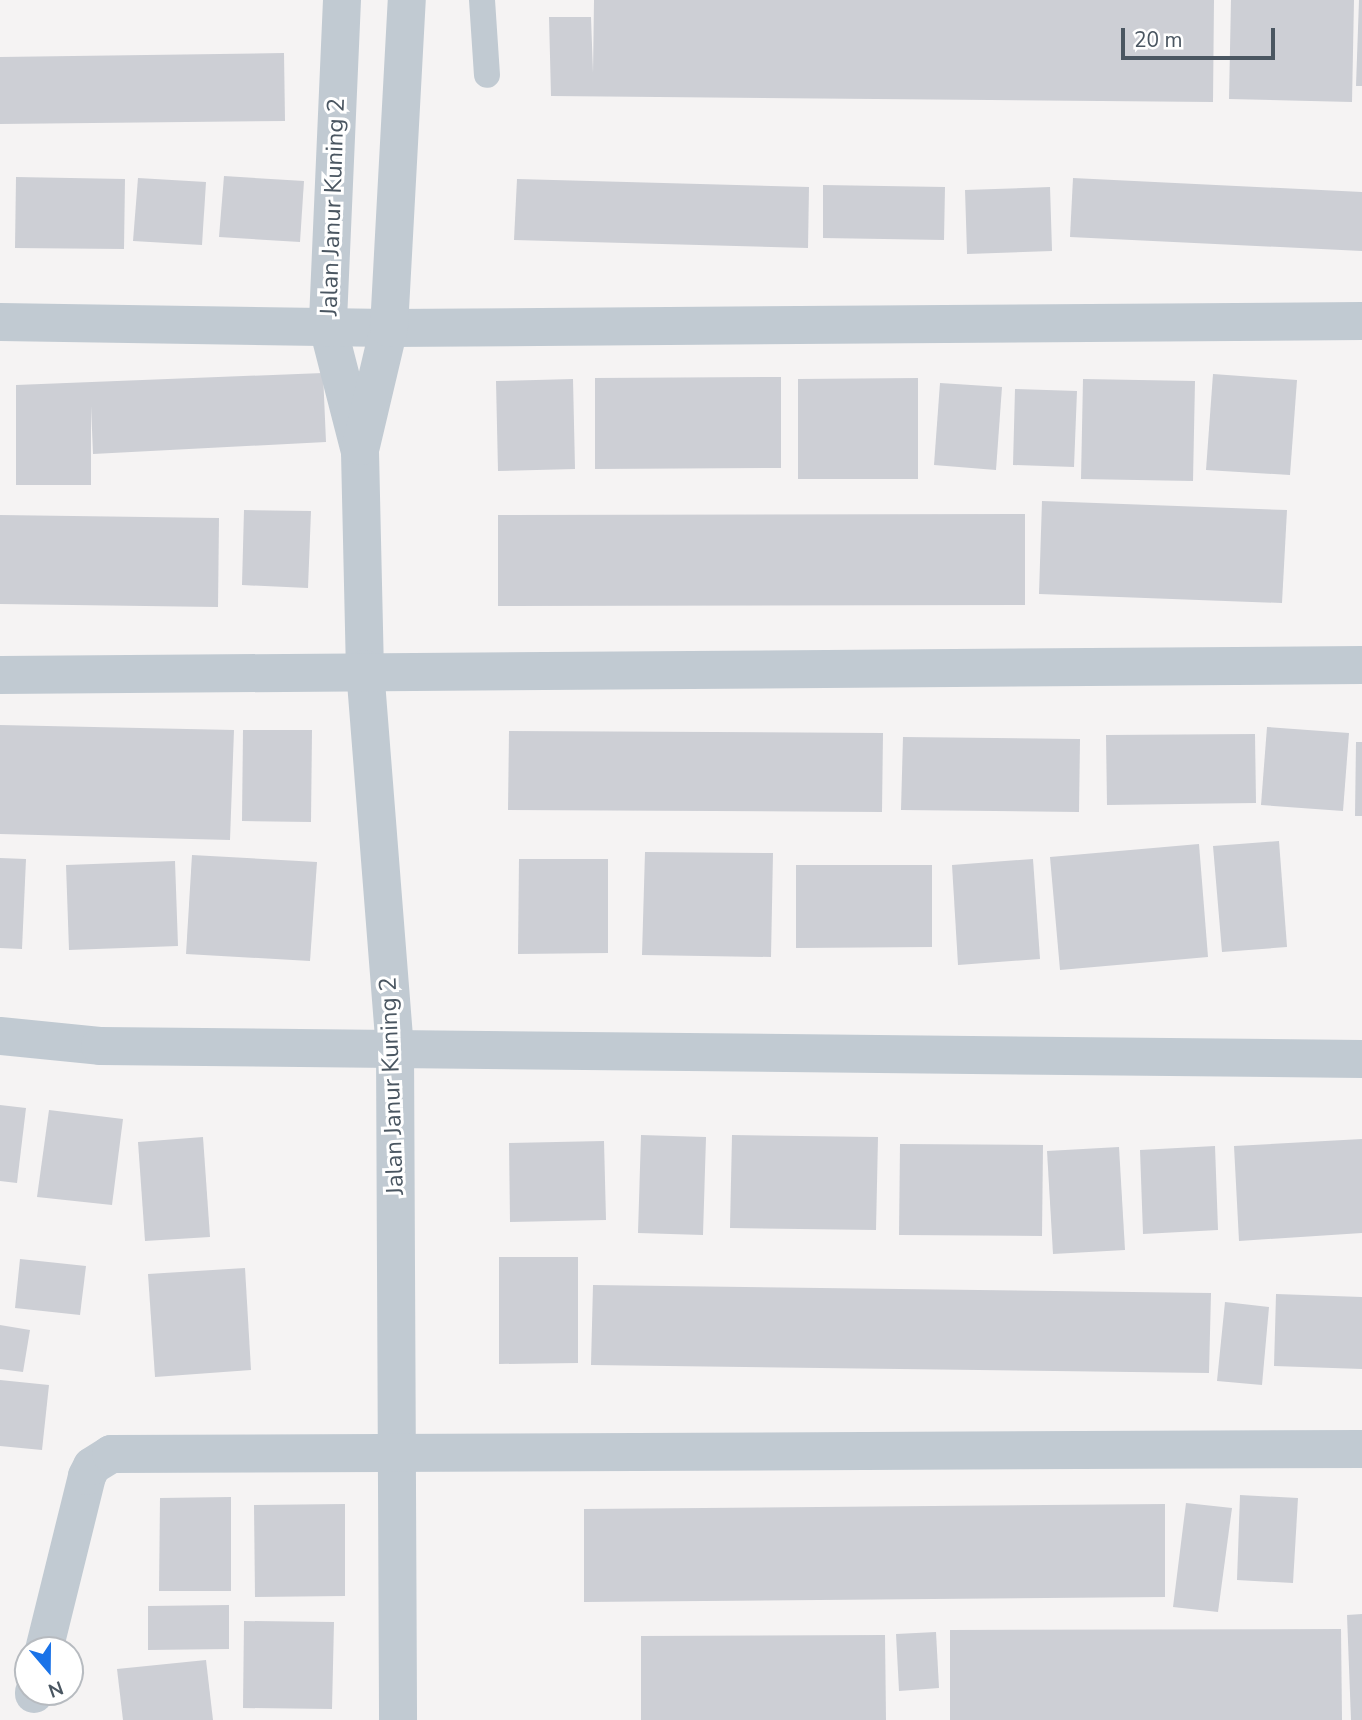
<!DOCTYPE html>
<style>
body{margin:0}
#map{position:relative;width:1362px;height:1720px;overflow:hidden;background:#f5f3f3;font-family:"Nunito Sans",sans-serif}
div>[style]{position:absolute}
.building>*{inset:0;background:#cdcfd5}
.lane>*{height:26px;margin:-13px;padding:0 13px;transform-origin:13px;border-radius:13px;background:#c1cad2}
.street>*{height:38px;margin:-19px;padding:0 19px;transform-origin:19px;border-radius:19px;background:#c1cad2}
span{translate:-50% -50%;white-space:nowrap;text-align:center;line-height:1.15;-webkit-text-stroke:6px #fff;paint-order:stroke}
.street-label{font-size:24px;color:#4a5661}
.north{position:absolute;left:14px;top:1636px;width:70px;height:70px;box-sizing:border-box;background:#fff;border:2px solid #b7bbc0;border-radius:50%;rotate:160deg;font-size:19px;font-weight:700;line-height:28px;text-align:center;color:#4a5661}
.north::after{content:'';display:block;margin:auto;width:24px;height:32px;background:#1a73e8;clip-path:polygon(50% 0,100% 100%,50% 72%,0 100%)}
.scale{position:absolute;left:1121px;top:28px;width:154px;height:32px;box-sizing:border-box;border:4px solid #4a5661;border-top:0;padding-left:9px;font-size:21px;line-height:24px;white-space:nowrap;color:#4a5661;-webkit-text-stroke:5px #fff;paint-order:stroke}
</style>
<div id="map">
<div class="building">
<div style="clip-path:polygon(594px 0,1214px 0,1213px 102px,551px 96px,549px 17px,591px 17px,593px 73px)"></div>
<div style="clip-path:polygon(1231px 0,1354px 0,1352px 102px,1229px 99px)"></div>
<div style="clip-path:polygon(1359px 0,1362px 0,1362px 86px,1356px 86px)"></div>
<div style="clip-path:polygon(284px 53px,285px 121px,0 124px,0 57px)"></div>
<div style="clip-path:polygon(224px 176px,304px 181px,300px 242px,219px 237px)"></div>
<div style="clip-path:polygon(16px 177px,125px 179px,124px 249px,15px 248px)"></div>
<div style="clip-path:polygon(138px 178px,206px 182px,202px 245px,133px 241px)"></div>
<div style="clip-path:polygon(1073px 178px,1362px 192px,1362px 251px,1070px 237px)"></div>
<div style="clip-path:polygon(517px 179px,809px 187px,808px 248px,514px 240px)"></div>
<div style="clip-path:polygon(823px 185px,945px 187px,944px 240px,823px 238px)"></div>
<div style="clip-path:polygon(1050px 187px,1052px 251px,967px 254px,965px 190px)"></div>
<div style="clip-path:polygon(323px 373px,326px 442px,93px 454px,91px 406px,91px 485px,16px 485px,16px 385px)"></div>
<div style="clip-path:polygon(1213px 374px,1297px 380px,1290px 475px,1206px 470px)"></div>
<div style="clip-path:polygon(781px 377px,781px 468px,595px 469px,595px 378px)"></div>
<div style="clip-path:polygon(918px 378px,918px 479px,798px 479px,798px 379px)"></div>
<div style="clip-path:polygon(573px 379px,575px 469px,498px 471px,496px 381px)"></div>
<div style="clip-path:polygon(1083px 379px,1195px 381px,1193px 481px,1081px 479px)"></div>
<div style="clip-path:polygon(940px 383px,1002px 387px,996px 470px,934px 465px)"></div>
<div style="clip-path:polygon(1015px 389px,1077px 391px,1074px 467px,1013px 465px)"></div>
<div style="clip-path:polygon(1042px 501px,1287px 510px,1282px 603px,1039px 594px)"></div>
<div style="clip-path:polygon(244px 510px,311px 511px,308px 588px,242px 585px)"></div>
<div style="clip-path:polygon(1025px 514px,1025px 605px,498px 606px,498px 515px)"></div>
<div style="clip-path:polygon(0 515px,219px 518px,218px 607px,0 604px)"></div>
<div style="clip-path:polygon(0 725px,234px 730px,230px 840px,0 834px)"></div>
<div style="clip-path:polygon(1267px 727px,1349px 733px,1343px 811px,1261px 805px)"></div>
<div style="clip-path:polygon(243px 730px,312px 730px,311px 822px,242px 821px)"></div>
<div style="clip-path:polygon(509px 731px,883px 733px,882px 812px,508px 810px)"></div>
<div style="clip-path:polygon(1255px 734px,1256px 803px,1107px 805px,1106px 735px)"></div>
<div style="clip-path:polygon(903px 737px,1080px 739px,1079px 812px,901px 810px)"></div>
<div style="clip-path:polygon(1356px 742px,1362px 742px,1362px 816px,1355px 816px)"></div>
<div style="clip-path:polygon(1279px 841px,1287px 947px,1222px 952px,1213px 846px)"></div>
<div style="clip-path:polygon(1199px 844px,1208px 957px,1060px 970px,1050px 857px)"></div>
<div style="clip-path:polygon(645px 852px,773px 853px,771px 957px,642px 955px)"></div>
<div style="clip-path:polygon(192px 855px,317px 862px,310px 961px,186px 954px)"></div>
<div style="clip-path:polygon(0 858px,26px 859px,22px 949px,0 948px)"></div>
<div style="clip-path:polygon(519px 859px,608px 859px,608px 953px,518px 954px)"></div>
<div style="clip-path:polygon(1033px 859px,1040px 959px,958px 965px,952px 865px)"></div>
<div style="clip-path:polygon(175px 861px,178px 946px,69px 950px,66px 865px)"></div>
<div style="clip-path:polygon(796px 865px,932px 865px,932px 947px,796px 948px)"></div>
<div style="clip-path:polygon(0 1105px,26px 1108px,17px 1183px,0 1181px)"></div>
<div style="clip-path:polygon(49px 1110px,123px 1119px,112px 1205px,37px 1197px)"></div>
<div style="clip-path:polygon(641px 1135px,706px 1137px,703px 1235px,638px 1233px)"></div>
<div style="clip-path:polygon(732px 1135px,878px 1137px,876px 1230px,730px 1228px)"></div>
<div style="clip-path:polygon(203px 1137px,210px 1237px,145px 1241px,138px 1142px)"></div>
<div style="clip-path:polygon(1362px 1139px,1362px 1233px,1239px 1241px,1234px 1146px)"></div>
<div style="clip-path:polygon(604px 1141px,606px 1220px,510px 1222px,509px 1143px)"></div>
<div style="clip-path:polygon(900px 1144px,1043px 1145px,1042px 1236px,899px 1235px)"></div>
<div style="clip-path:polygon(1215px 1146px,1218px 1230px,1143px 1234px,1140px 1150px)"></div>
<div style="clip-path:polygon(1119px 1147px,1125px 1250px,1053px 1254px,1047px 1151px)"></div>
<div style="clip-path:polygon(499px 1257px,578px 1257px,578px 1363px,499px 1364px)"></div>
<div style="clip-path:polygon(20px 1259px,86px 1266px,80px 1315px,15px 1308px)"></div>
<div style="clip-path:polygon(245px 1268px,251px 1370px,155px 1377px,148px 1274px)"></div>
<div style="clip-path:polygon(593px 1285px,1211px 1293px,1209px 1373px,591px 1365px)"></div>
<div style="clip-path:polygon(1276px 1294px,1362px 1297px,1362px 1369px,1274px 1366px)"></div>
<div style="clip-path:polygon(1225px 1302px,1269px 1307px,1262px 1385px,1217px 1381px)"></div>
<div style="clip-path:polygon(0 1325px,30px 1330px,23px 1372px,0 1369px)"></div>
<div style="clip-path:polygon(0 1380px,49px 1385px,42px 1450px,0 1446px)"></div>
<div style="clip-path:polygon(1240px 1495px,1298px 1498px,1293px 1583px,1237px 1580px)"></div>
<div style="clip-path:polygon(231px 1497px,231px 1591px,159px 1591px,160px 1498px)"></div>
<div style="clip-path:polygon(1186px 1503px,1232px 1508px,1218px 1612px,1173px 1607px)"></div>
<div style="clip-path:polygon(345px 1504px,345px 1596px,255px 1597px,254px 1505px)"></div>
<div style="clip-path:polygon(1165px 1504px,1165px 1597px,584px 1602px,584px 1509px)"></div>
<div style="clip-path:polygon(229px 1605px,229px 1649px,148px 1650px,148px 1606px)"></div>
<div style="clip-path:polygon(1362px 1614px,1362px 1720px,1351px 1720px,1347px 1615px)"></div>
<div style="clip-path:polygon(244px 1621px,334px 1622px,332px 1709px,243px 1708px)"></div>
<div style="clip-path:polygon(1341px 1629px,1342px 1720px,950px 1720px,950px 1630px)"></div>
<div style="clip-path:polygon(936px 1632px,939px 1688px,899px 1691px,896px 1634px)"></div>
<div style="clip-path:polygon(885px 1635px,886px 1720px,641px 1720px,641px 1636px)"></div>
<div style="clip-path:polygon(206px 1660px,213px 1720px,123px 1720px,117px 1669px)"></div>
</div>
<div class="lane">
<div style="left:482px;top:0;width:75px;rotate:86.2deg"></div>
</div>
<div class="street">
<div style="left:342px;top:0;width:327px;rotate:92.5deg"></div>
<div style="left:328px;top:327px;width:129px;rotate:75.6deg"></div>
<div style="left:360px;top:452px;width:217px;rotate:88.7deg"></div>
<div style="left:365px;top:669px;width:379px;rotate:85.5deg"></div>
<div style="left:395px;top:1047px;width:673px;rotate:89.74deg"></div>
<div style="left:0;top:322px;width:389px;rotate:0.9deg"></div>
<div style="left:389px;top:328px;width:973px;rotate:-0.41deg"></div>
<div style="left:361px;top:446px;width:121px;rotate:-76.7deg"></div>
<div style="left:389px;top:328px;width:328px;rotate:-86.9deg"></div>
<div style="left:0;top:675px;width:1362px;rotate:-0.42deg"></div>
<div style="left:0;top:1036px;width:100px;rotate:5.7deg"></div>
<div style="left:100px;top:1046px;width:1262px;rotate:0.59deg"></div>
<div style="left:44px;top:1650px;width:179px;rotate:-76.1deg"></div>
<div style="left:87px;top:1476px;width:11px;rotate:-63deg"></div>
<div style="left:92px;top:1466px;width:22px;rotate:-32deg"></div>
<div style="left:111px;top:1454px;width:1251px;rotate:-0.23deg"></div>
<div style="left:34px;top:1694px;width:2px;rotate:-90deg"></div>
</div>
<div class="street-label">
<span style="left:333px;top:207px;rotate:-88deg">Jalan Janur Kuning 2</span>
<span style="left:392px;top:1086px;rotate:-92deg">Jalan Janur Kuning 2</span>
</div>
<div class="north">N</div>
<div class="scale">20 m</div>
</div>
